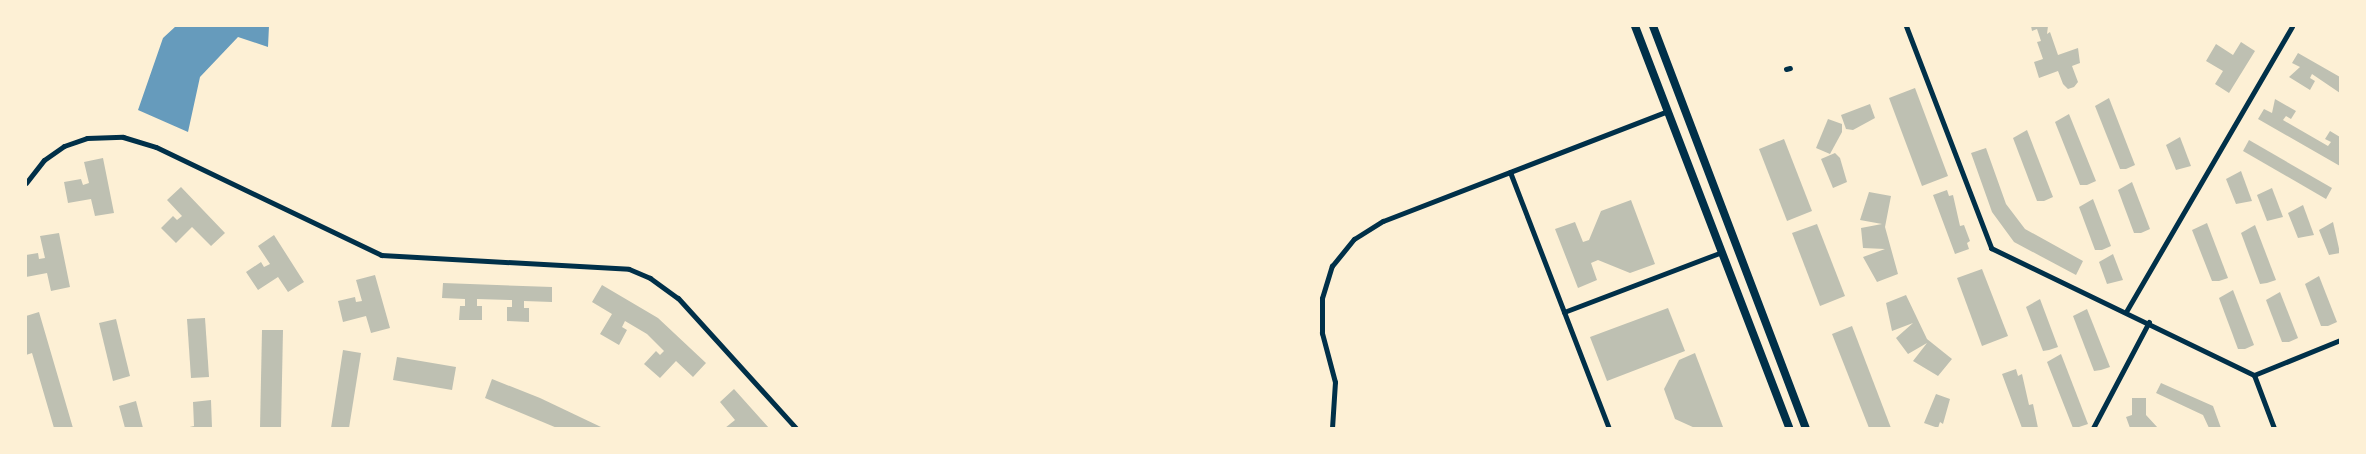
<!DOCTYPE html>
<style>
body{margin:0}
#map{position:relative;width:2366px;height:454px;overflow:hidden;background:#fdf0d5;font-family:"Open Sans",sans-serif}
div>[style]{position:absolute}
.water>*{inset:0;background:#669bbc}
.building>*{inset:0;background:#bec0b2}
.minor>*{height:5px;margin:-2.5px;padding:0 2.5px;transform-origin:2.5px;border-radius:2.5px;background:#003049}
.secondary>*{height:8px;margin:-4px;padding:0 4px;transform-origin:4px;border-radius:4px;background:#003049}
span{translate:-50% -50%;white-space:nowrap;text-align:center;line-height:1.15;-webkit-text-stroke:5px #fdf0d5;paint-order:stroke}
.frame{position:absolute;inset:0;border:27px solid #fdf0d5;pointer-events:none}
</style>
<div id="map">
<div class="water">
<div style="clip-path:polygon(176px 26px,269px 26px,268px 47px,238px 37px,200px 77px,188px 132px,138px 110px,163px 38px)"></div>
</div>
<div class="building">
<div style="clip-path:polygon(2031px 26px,2048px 26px,2047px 34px,2050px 32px,2058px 55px,2078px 48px,2080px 63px,2072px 66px,2078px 82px,2074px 87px,2068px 89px,2063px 84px,2058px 71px,2039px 78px,2034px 62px,2043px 59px,2037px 42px,2041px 41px,2037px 29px,2032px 31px)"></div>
<div style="clip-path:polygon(2241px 42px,2255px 51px,2229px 93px,2215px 84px,2223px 71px,2206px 61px,2216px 44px,2233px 55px)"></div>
<div style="clip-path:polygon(2298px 53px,2340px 77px,2340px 93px,2312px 74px,2310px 78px,2315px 81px,2310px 90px,2289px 77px,2300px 67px,2292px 63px)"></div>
<div style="clip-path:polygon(1915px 88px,1948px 176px,1922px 186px,1889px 98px)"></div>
<div style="clip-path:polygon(2109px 98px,2135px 165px,2126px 169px,2120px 169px,2095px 106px)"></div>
<div style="clip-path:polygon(2275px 99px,2296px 111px,2291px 119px,2286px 116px,2283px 120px,2328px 146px,2331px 142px,2325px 139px,2330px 131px,2340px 137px,2340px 166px,2258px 119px,2264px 109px,2272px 113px)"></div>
<div style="clip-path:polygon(1870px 104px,1875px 118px,1853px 130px,1846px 129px,1841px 115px)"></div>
<div style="clip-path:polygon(2069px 114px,2096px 181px,2087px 185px,2080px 185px,2055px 122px)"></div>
<div style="clip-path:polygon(1828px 119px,1842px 124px,1842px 132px,1830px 154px,1816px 148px)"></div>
<div style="clip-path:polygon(2027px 130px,2053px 197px,2044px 201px,2037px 201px,2013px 138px)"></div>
<div style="clip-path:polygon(2180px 137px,2191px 166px,2176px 170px,2166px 145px)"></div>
<div style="clip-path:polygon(1784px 139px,1812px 211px,1787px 221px,1759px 149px)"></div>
<div style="clip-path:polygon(2249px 140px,2332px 188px,2326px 199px,2243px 151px)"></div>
<div style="clip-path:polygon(1986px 148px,2006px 204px,2025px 229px,2083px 261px,2076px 275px,2014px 242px,1992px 212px,1971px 153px)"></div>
<div style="clip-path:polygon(1835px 153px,1840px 158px,1847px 182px,1833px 188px,1821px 159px)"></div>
<div style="clip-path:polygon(103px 158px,114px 213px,95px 216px,91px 199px,68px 203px,64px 182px,81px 179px,83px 185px,89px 183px,84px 162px)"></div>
<div style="clip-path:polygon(2241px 171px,2252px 201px,2236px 204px,2226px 179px)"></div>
<div style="clip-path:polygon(2132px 182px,2150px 229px,2141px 233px,2134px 233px,2118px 190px)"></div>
<div style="clip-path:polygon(181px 187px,225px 233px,211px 246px,192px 227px,176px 243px,161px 228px,173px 216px,177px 220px,182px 216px,167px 200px)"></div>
<div style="clip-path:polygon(2272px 188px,2283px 217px,2267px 221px,2257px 195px)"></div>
<div style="clip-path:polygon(1947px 190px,1949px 196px,1953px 195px,1960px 226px,1964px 225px,1970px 241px,1967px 243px,1969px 249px,1955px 254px,1933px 195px)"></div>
<div style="clip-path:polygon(1869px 192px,1891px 196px,1885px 227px,1898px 274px,1877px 282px,1863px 257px,1885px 249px,1863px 248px,1861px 228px,1882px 224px,1860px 220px)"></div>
<div style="clip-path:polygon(2093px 199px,2111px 246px,2102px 250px,2095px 250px,2079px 207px)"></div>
<div style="clip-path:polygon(1631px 200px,1655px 264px,1630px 273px,1598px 260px,1591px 263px,1597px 280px,1578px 288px,1555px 229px,1575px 222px,1583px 242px,1589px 240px,1601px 211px)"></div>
<div style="clip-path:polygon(2303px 205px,2314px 235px,2298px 238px,2288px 213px)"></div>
<div style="clip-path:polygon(2333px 222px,2340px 253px,2329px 255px,2319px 230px)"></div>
<div style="clip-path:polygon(2207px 223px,2228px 278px,2219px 281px,2212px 281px,2192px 230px)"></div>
<div style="clip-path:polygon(1817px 224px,1845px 296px,1820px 306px,1792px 233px)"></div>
<div style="clip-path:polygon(2255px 225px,2276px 280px,2267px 283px,2260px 284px,2241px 233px)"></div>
<div style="clip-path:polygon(59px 233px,70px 287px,51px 291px,47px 273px,26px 277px,26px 255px,38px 253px,39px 259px,45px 258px,40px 236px)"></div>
<div style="clip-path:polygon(274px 235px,304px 282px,288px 292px,278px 277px,258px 290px,246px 272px,261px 262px,264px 267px,270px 264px,258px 246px)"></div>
<div style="clip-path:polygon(2113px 254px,2123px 280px,2107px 284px,2099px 262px)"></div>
<div style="clip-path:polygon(1982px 269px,2008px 336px,1982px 346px,1957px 278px)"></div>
<div style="clip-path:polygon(375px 275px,390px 328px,371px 333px,366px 316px,343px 322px,338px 301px,355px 297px,356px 302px,362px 301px,356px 280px)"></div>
<div style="clip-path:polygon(2319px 276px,2337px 322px,2328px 326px,2321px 326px,2305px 284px)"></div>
<div style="clip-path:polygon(443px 283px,552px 287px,552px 302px,524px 301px,524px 308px,529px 308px,529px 322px,507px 321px,507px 307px,512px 307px,512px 300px,477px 299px,477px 306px,482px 306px,482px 320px,459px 320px,460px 306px,465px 306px,465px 299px,442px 298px)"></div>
<div style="clip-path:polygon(602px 285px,658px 318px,706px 363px,693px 377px,676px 361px,660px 378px,644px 364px,656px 351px,660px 355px,664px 351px,647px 334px,625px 321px,622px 327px,627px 330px,619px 345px,600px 334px,612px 314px,592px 302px)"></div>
<div style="clip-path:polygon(2233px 290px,2254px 345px,2245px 349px,2238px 349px,2219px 298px)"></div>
<div style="clip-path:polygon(2280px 292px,2298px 338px,2289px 342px,2282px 342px,2266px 300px)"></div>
<div style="clip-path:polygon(1906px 295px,1927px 339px,1952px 359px,1938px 376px,1913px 361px,1927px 343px,1908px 354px,1896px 338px,1913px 323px,1892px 331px,1886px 303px)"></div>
<div style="clip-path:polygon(2040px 299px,2058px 347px,2049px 350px,2043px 351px,2026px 307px)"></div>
<div style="clip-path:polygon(1668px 308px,1685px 351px,1607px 381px,1590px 337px)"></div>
<div style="clip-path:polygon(2087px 309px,2110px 367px,2101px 370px,2094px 371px,2073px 316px)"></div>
<div style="clip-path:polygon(39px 312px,73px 428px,54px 428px,32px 353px,26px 355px,26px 316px)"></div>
<div style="clip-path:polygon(205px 318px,209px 377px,191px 378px,187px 319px)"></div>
<div style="clip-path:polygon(116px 319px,130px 376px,113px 381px,99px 323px)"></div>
<div style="clip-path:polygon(1852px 326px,1891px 428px,1869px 428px,1832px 334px)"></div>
<div style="clip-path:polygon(262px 330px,283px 330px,281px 428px,260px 428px)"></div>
<div style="clip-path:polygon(343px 350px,361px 353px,349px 428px,331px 428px)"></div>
<div style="clip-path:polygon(1695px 353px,1723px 427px,1719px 428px,1695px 428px,1675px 419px,1664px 389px,1679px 360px)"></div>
<div style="clip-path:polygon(2061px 354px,2088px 424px,2079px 427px,2073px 428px,2047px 362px)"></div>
<div style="clip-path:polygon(397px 357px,456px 367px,452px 390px,393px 380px)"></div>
<div style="clip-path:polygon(2016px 369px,2018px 376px,2022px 374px,2029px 405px,2033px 404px,2038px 428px,2022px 428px,2002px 374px)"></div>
<div style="clip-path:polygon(492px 379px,540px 398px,601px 427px,557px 428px,485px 398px)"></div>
<div style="clip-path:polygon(2161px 383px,2213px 406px,2221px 428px,2209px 428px,2203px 415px,2156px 393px)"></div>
<div style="clip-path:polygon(734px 389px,769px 428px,725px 428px,735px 420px,720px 402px)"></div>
<div style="clip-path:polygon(1936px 394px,1950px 399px,1943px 424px,1940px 422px,1938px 428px,1924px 423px)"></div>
<div style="clip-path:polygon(2132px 398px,2146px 398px,2146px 415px,2158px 428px,2130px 428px,2126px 417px,2132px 415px)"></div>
<div style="clip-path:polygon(211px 400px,212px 428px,185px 428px,194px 426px,193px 402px)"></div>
<div style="clip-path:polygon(136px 401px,143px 428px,125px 428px,119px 406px)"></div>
</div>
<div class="minor">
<div style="left:1906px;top:26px;width:238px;rotate:69deg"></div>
<div style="left:1991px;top:248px;width:292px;rotate:25.8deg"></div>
<div style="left:2254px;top:375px;width:57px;rotate:69.3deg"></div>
<div style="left:1786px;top:69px;width:4px;rotate:-14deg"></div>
<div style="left:1510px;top:172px;width:274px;rotate:68.9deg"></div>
<div style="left:26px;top:183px;width:29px;rotate:-52deg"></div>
<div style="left:44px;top:160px;width:24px;rotate:-35deg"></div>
<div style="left:64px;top:146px;width:24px;rotate:-19deg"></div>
<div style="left:87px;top:138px;width:36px;rotate:-2deg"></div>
<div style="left:123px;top:137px;width:34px;rotate:17deg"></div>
<div style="left:156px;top:147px;width:250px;rotate:25.6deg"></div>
<div style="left:381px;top:255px;width:248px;rotate:3.2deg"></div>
<div style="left:629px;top:269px;width:23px;rotate:23deg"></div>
<div style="left:650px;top:278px;width:34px;rotate:36deg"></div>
<div style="left:678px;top:298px;width:176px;rotate:47.8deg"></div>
<div style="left:2127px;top:310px;width:328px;rotate:-59.8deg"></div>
<div style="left:1564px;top:312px;width:169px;rotate:-20.8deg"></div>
<div style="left:2254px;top:375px;width:93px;rotate:-22.1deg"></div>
<div style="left:1332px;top:428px;width:46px;rotate:-86.3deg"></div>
<div style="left:1335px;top:382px;width:51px;rotate:-104.9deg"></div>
<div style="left:1322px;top:333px;width:35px;rotate:-90deg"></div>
<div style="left:1322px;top:298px;width:34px;rotate:-73deg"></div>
<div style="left:1332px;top:266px;width:35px;rotate:-51deg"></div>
<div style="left:1354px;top:239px;width:34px;rotate:-32deg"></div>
<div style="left:1383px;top:221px;width:305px;rotate:-21.1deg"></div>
<div style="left:2093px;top:428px;width:120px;rotate:-62.2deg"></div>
</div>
<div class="secondary">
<div style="left:1635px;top:26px;width:430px;rotate:69deg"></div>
<div style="left:1653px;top:26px;width:430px;rotate:69.2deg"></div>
</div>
<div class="frame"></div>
</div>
